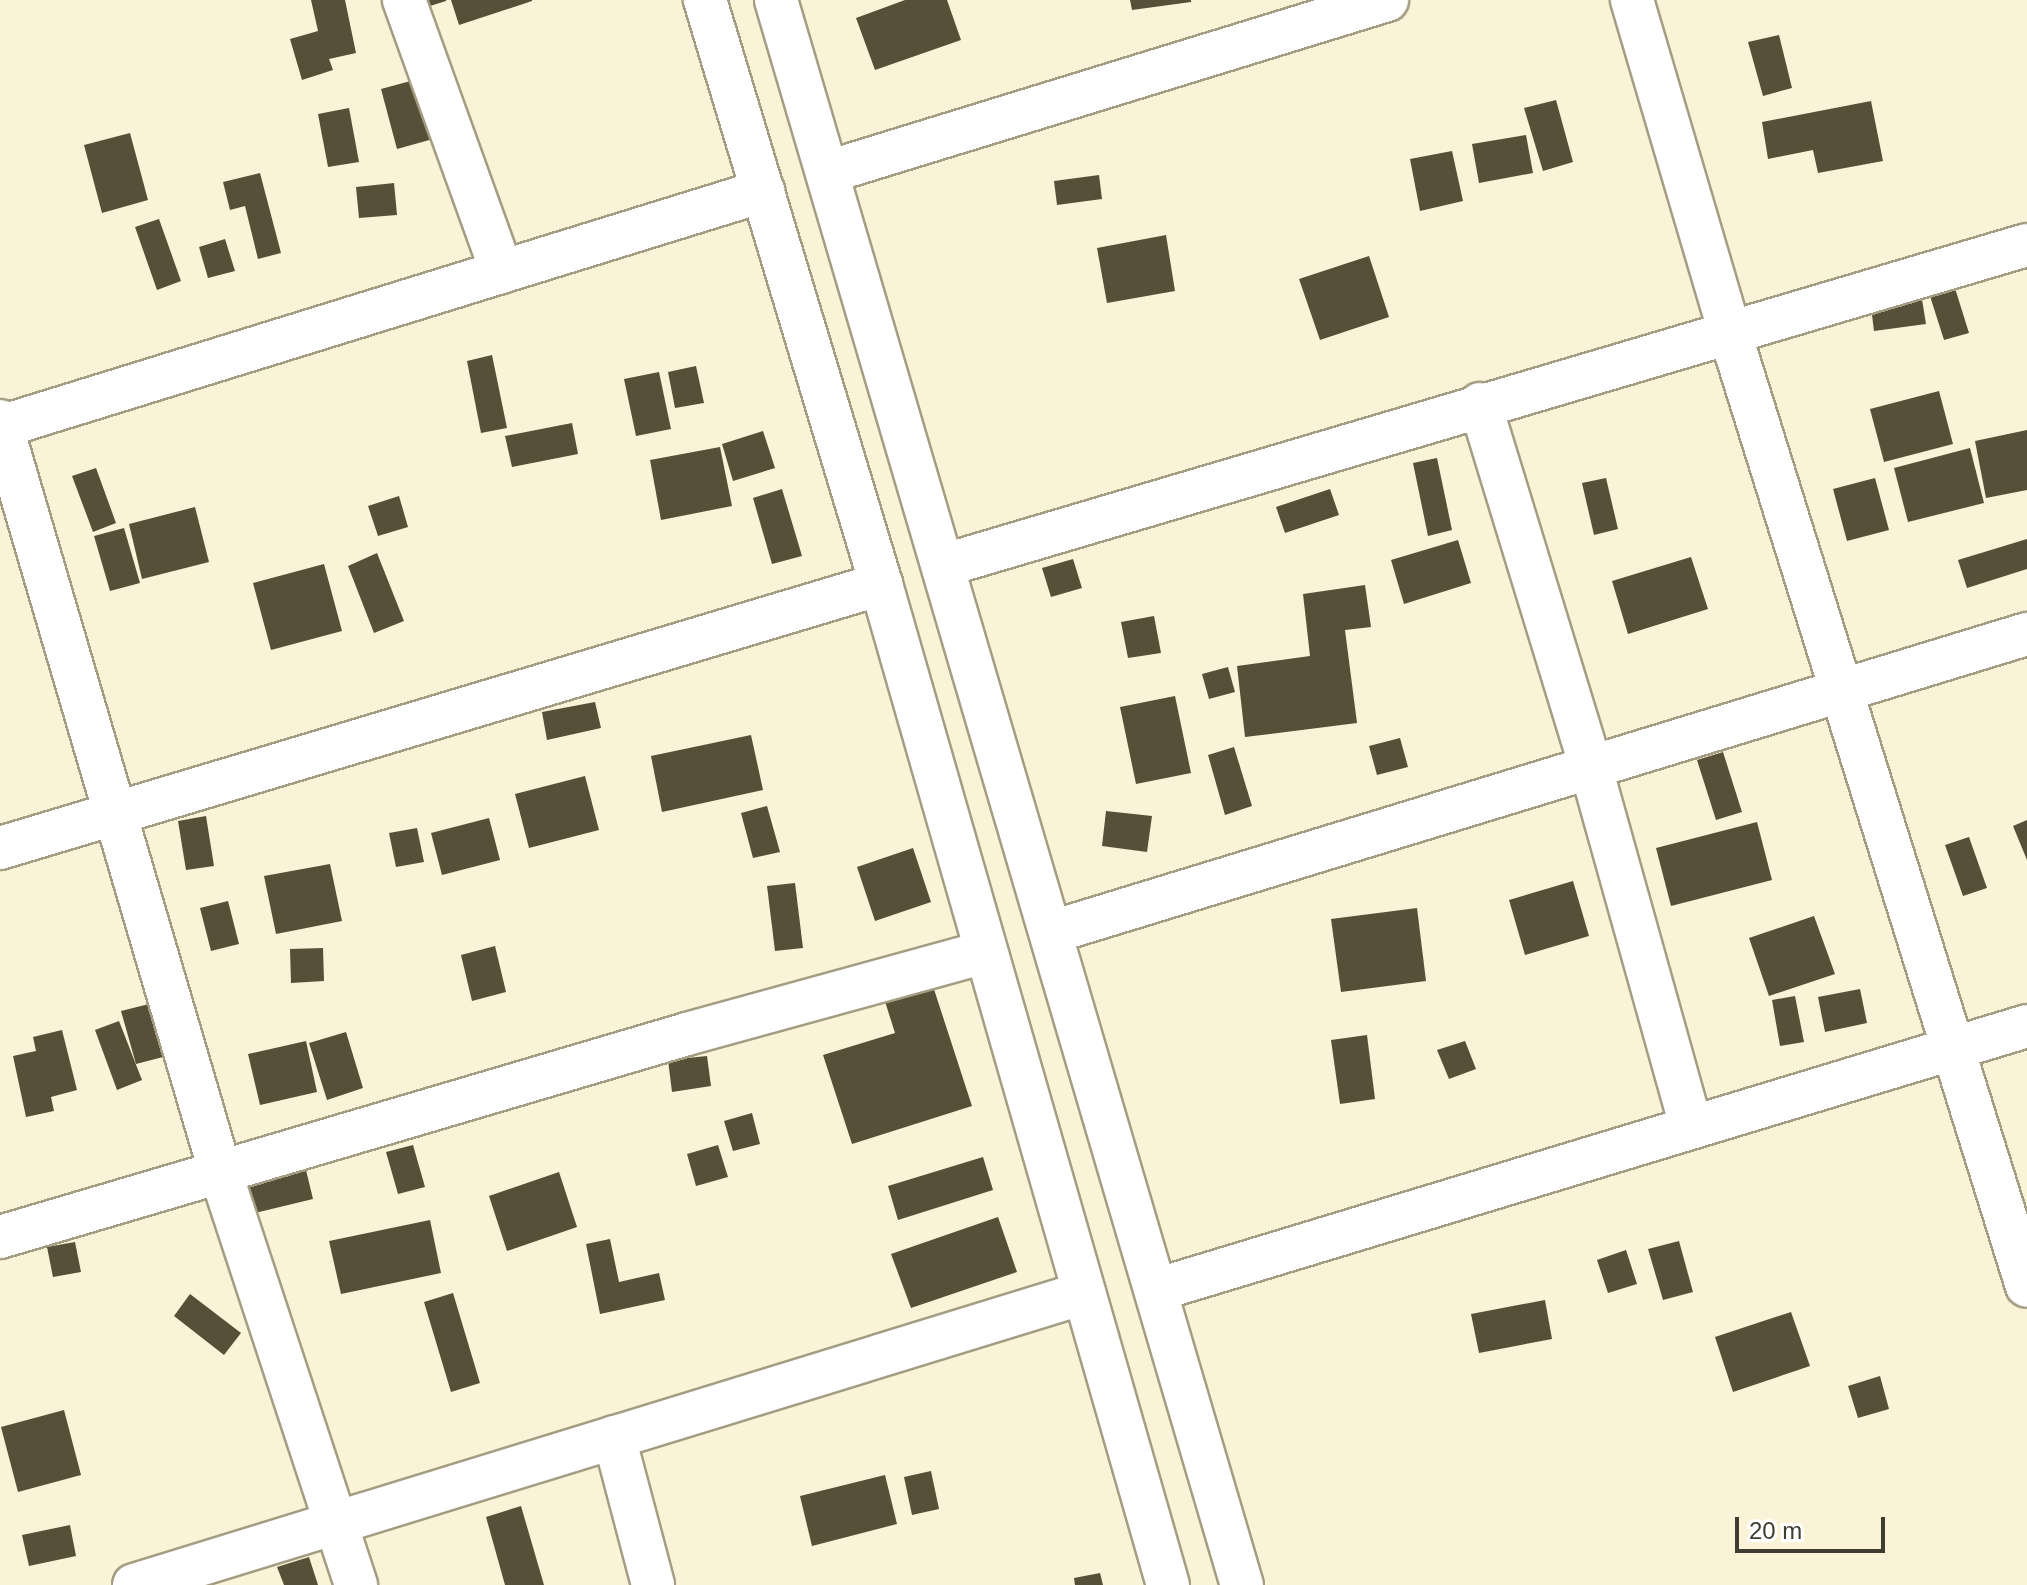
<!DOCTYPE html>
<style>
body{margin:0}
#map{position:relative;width:2027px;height:1585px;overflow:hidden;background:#fbf3d7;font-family:Helvetica,sans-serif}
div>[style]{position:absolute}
.building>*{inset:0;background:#565038}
.roads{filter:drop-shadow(2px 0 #a49d83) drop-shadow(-2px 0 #a49d83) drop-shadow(0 2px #a49d83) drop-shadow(0 -2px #a49d83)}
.street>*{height:42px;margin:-21px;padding:0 21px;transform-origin:21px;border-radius:21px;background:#fff}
span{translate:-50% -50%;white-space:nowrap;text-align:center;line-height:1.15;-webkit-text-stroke:8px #fff;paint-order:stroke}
.scale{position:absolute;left:1735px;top:1517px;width:150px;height:36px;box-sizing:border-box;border:4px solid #3f3c30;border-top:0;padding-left:10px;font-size:24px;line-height:28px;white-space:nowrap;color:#3f3c30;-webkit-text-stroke:6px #fff;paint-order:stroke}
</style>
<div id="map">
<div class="building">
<div style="clip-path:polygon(311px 0,345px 0,356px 53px,329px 59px,333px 70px,302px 80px,290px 39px,318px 31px)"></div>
<div style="clip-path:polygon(407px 0,446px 0,446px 1px,411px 12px)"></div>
<div style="clip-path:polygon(451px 0,532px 0,532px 1px,459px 25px)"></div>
<div style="clip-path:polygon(905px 0,947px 0,961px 40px,875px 70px,856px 18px)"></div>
<div style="clip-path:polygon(1130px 0,1191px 0,1191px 2px,1132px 10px)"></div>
<div style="clip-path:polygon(1779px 35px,1792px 88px,1763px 96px,1748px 42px)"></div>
<div style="clip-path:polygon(418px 79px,433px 139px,397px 149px,381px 89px)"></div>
<div style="clip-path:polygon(1556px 100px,1573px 162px,1543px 171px,1524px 108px)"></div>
<div style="clip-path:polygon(1871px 101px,1883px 161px,1818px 173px,1813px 150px,1768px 159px,1762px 122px)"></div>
<div style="clip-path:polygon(349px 108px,359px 162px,328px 167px,318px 114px)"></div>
<div style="clip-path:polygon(130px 133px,148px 200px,102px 213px,84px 145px)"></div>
<div style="clip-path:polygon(1526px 135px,1533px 173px,1479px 183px,1472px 144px)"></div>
<div style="clip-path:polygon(1452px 151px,1463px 201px,1420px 211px,1410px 159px)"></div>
<div style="clip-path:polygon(260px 173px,281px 253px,258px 259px,245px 206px,230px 210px,223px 182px)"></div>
<div style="clip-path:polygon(1099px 175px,1102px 199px,1057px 205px,1054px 181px)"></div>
<div style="clip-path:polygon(394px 183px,397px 215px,359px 218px,356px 187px)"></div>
<div style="clip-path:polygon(159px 219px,181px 281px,157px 290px,135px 227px)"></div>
<div style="clip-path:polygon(1166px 235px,1175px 291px,1107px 303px,1097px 248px)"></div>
<div style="clip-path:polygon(225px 239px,235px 271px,208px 278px,199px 247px)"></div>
<div style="clip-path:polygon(1369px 256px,1389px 317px,1320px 340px,1299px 279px)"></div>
<div style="clip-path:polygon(1954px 285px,1969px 333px,1944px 340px,1929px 293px)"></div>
<div style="clip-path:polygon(1921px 293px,1926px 324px,1874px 331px,1870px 299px)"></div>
<div style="clip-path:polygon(492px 355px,507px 428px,481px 433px,467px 361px)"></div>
<div style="clip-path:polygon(696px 366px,704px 403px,675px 408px,668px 372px)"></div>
<div style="clip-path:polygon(659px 372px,671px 429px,636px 436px,624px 379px)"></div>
<div style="clip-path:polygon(1939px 391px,1953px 444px,1884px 462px,1870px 409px)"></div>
<div style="clip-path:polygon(572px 423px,578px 454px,512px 467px,505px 436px)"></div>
<div style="clip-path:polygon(2027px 430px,2027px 490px,1986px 498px,1975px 441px)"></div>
<div style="clip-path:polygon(763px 431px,775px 468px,733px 481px,722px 444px)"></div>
<div style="clip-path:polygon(720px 447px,732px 506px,661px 520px,650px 460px)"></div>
<div style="clip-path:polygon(1970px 448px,1984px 503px,1908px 522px,1894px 468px)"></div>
<div style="clip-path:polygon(1437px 458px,1452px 530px,1428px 536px,1413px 463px)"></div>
<div style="clip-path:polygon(96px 468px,116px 523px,93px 532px,72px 476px)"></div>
<div style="clip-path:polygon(1606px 478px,1618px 529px,1594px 535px,1582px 483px)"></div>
<div style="clip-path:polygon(1875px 478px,1889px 530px,1847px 541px,1833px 489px)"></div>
<div style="clip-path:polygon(782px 489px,802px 556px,772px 564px,753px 498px)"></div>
<div style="clip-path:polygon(1330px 489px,1339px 515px,1285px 533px,1276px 507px)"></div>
<div style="clip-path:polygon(399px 496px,408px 527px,378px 536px,368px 506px)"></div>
<div style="clip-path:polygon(195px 507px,209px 562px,142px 579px,129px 524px)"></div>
<div style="clip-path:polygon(124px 528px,140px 583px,110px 591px,94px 536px)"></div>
<div style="clip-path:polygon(2027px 539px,2027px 569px,1967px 588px,1958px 560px)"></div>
<div style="clip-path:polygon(1458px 540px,1471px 583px,1404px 604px,1391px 560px)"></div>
<div style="clip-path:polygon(377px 553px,404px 621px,374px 633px,348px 566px)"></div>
<div style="clip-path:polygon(1691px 557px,1708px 609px,1628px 634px,1612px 581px)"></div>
<div style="clip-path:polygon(1073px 559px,1082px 588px,1051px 597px,1042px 568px)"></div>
<div style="clip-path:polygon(324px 564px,342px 631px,271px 650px,253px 583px)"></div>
<div style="clip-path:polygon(1365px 585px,1371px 627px,1345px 630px,1357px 723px,1245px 737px,1237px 666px,1310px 656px,1303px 594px)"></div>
<div style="clip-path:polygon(1154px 616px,1161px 653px,1128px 658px,1121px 622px)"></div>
<div style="clip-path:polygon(1228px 667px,1235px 692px,1209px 699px,1202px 674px)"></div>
<div style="clip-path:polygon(1175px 696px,1191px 773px,1136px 784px,1120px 707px)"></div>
<div style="clip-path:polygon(595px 702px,601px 728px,547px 740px,542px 712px)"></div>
<div style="clip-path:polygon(751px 735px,763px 790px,662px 812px,651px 756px)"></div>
<div style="clip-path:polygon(1400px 738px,1408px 767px,1377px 775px,1369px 746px)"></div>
<div style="clip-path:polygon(1234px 747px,1252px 806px,1225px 815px,1208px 755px)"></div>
<div style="clip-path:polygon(1723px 752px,1742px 812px,1716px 820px,1697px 760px)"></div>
<div style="clip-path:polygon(585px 776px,599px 830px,529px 848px,515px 794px)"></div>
<div style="clip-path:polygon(767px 806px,780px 852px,753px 858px,741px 813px)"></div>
<div style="clip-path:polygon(1106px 811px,1152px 816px,1147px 852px,1102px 846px)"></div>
<div style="clip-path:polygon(206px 816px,214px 866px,186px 870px,178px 821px)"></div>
<div style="clip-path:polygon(489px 818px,500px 860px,442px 875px,431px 833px)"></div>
<div style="clip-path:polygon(2027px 820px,2027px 860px,2013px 826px)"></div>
<div style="clip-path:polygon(1757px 822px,1772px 880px,1671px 906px,1656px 848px)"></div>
<div style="clip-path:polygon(417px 828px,424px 862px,396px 867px,389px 833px)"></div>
<div style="clip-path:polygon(1969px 837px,1987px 888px,1963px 896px,1945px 845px)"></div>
<div style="clip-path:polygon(913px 848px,931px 902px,875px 921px,857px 867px)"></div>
<div style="clip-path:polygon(330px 864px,342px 921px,276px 934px,264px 876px)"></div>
<div style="clip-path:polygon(1573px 881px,1589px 936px,1525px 955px,1509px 900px)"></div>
<div style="clip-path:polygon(795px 883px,803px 948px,775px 951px,767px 886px)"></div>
<div style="clip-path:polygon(228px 901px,239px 944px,211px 951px,200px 908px)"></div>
<div style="clip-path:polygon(1417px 908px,1426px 981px,1341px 992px,1331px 919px)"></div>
<div style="clip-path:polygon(1814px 916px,1835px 974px,1769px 996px,1749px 938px)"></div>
<div style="clip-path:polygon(495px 946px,506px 992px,472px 1001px,461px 955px)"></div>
<div style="clip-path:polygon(323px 948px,324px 981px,291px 983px,290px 949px)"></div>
<div style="clip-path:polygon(930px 977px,972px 1106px,852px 1144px,823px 1055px,895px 1033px,882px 992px)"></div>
<div style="clip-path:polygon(1860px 989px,1867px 1023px,1825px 1032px,1818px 997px)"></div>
<div style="clip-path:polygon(1795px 996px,1804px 1042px,1780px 1046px,1772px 1000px)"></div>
<div style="clip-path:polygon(149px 1004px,163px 1057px,136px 1064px,121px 1011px)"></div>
<div style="clip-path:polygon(119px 1021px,142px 1080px,117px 1090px,95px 1030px)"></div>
<div style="clip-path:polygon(62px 1030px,77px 1090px,51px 1097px,54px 1111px,26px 1117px,13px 1056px,36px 1051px,33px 1037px)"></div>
<div style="clip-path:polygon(346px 1032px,363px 1088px,327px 1100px,309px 1043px)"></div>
<div style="clip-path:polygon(1367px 1035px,1375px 1099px,1340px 1104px,1331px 1040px)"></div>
<div style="clip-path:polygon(306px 1041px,317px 1092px,260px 1105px,248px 1054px)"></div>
<div style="clip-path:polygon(1465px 1041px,1476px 1069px,1449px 1079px,1437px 1050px)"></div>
<div style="clip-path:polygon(707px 1056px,711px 1086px,672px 1092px,668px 1060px)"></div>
<div style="clip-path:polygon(752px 1113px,760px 1144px,733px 1151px,724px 1121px)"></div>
<div style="clip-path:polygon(413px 1145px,425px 1187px,398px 1194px,386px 1152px)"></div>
<div style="clip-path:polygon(718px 1145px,728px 1177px,696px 1186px,687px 1154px)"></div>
<div style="clip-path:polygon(983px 1157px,993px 1190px,898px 1220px,888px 1186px)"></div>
<div style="clip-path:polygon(306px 1170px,313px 1199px,255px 1213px,248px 1184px)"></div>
<div style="clip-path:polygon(559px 1172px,577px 1227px,507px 1251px,489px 1196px)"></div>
<div style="clip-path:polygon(998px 1217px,1017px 1272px,911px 1308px,891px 1254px)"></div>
<div style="clip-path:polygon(430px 1220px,441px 1273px,341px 1294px,329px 1241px)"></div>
<div style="clip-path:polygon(610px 1239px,619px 1282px,659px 1273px,665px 1300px,600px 1314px,586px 1244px)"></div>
<div style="clip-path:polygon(1679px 1241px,1693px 1292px,1663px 1300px,1648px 1249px)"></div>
<div style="clip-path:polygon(75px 1242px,81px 1272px,53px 1277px,47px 1247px)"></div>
<div style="clip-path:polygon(1626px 1250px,1637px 1284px,1608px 1293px,1597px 1260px)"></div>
<div style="clip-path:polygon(453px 1293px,480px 1383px,451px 1392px,424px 1302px)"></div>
<div style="clip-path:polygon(190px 1294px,241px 1333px,224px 1355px,174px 1316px)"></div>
<div style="clip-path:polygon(1545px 1300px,1552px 1339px,1479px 1353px,1471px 1314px)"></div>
<div style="clip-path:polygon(1791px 1312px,1810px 1366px,1733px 1392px,1715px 1337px)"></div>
<div style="clip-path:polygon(1880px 1376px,1889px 1409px,1858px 1418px,1848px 1386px)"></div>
<div style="clip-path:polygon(64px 1410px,81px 1475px,18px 1492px,1px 1427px)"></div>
<div style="clip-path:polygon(931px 1471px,939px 1509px,912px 1515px,904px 1477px)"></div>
<div style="clip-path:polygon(885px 1475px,897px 1524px,812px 1546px,800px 1496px)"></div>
<div style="clip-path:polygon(521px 1506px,544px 1585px,505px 1585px,486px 1517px)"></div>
<div style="clip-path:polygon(70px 1525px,76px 1556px,29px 1566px,22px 1535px)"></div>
<div style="clip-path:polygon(309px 1557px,318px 1585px,284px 1585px,277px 1567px)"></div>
<div style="clip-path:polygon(1100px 1573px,1103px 1585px,1075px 1585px,1074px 1578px)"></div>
</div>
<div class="roads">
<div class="street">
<div style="left:404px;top:0;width:289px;rotate:70.2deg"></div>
<div style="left:705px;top:0;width:610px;rotate:73.23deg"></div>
<div style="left:881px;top:584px;width:1041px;rotate:74deg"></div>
<div style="left:776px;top:0;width:1652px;rotate:73.62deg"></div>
<div style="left:1632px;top:0;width:344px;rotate:73.6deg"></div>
<div style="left:1729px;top:330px;width:1001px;rotate:72.69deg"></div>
<div style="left:828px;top:172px;width:585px;rotate:-17.1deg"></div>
<div style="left:1480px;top:404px;width:381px;rotate:73deg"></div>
<div style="left:1591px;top:768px;width:372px;rotate:74.4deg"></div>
<div style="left:0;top:421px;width:782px;rotate:73.65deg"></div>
<div style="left:220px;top:1171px;width:436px;rotate:71.8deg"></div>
<div style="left:0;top:427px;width:799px;rotate:-17.19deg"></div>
<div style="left:945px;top:565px;width:1128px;rotate:-16.48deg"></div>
<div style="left:0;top:848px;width:920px;rotate:-16.68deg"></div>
<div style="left:1052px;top:932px;width:1020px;rotate:-17deg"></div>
<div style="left:0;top:1237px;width:716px;rotate:-16.46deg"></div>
<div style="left:687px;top:1034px;width:308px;rotate:-15.4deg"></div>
<div style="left:1156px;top:1290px;width:910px;rotate:-16.86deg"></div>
<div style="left:614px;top:1437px;width:153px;rotate:75.2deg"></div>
<div style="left:134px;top:1585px;width:994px;rotate:-17.09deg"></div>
</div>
</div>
<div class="scale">20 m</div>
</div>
